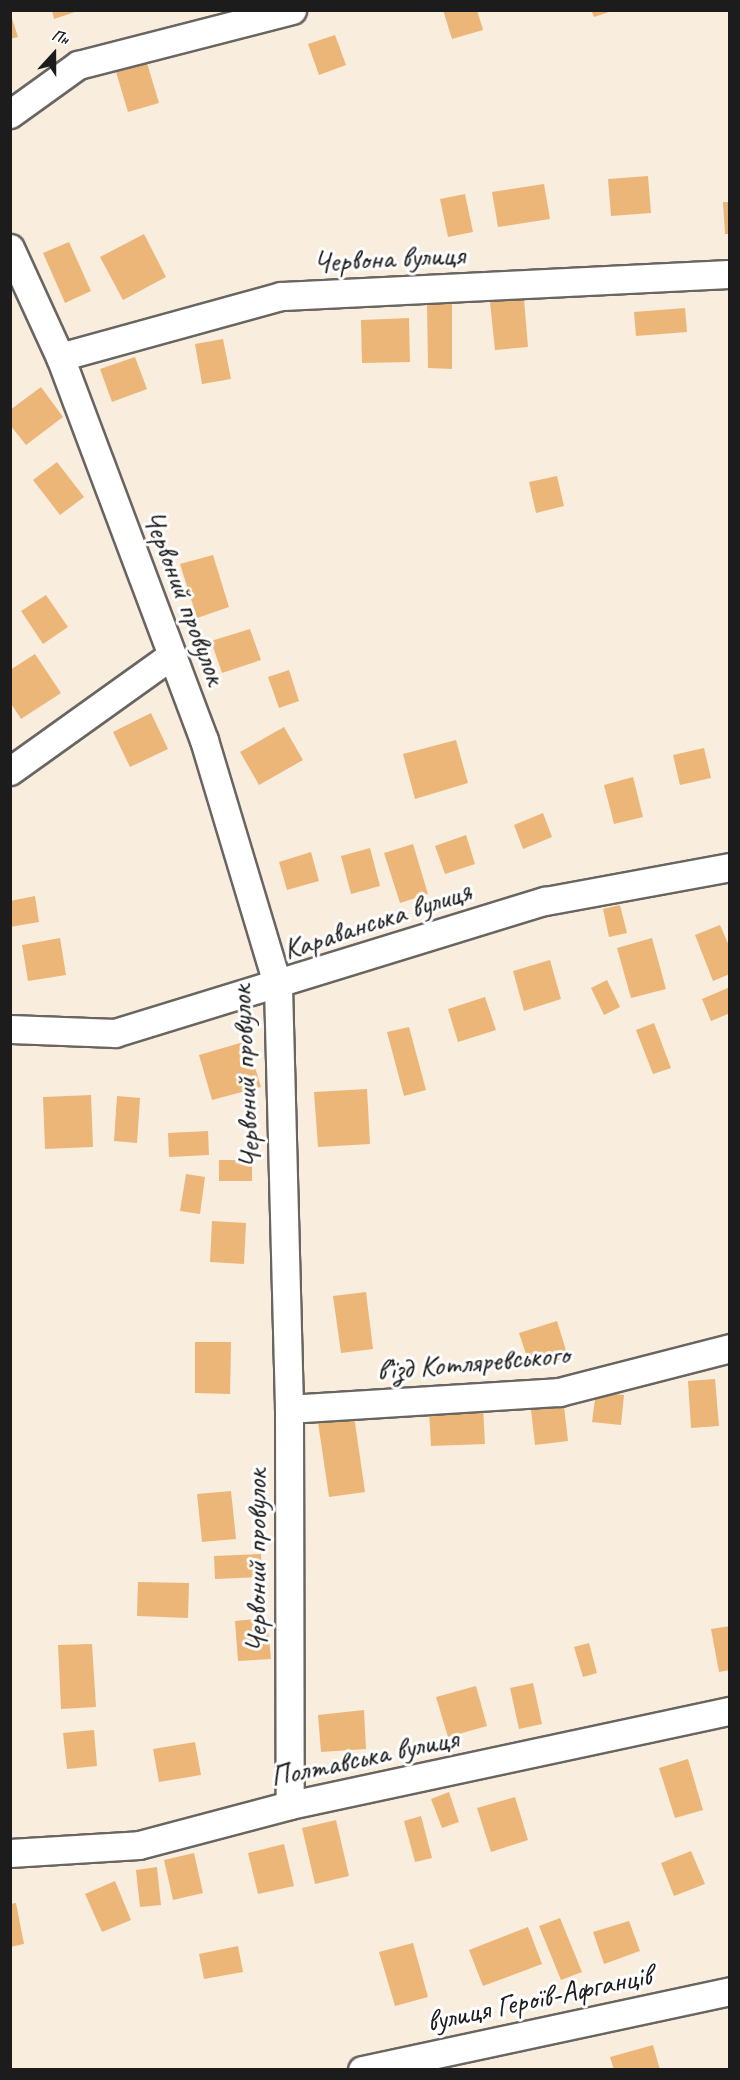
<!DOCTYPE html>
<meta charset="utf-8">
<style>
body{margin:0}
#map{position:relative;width:740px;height:2080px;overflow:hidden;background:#f9edde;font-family:Caveat,sans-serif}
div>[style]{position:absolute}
.building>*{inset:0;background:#ecb679}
.roads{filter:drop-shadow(2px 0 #696560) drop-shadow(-2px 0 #696560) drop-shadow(0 2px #696560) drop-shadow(0 -2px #696560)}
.street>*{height:27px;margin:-13.5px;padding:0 13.5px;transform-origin:13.5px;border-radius:13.5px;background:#fff}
span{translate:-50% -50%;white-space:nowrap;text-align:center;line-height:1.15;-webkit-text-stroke:6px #fff;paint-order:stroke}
.street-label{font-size:30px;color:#1c1c1c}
.frame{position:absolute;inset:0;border:12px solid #1c1c1c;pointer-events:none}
.north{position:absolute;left:24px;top:24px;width:60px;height:60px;-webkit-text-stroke:4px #fff;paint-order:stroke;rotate:21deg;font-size:16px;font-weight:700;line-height:24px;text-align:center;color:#1c1c1c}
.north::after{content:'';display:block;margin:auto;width:21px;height:27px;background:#1c1c1c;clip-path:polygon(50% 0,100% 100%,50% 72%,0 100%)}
</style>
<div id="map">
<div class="building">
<div style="clip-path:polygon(52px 10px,78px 10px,78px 11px,54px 19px)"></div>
<div style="clip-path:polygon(443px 10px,477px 10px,483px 30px,452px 39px)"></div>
<div style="clip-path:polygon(591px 10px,612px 10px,612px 11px,594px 17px)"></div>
<div style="clip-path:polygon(10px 12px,18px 37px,10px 39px)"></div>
<div style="clip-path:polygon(335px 35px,346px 65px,319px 75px,308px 44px)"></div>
<div style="clip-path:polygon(147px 63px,159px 103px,128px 112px,116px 72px)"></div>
<div style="clip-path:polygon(648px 176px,651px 213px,611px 216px,608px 179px)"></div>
<div style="clip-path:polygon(544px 184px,550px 219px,498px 227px,492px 192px)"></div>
<div style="clip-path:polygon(465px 194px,473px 232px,448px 237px,440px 199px)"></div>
<div style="clip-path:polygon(723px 202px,730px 202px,730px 234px,725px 234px)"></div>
<div style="clip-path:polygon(144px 234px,166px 277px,123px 300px,100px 257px)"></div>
<div style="clip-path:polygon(69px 242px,91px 291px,65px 303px,43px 253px)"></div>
<div style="clip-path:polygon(524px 299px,528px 347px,495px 350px,490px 302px)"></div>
<div style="clip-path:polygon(427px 304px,452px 304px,452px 369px,428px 368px)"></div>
<div style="clip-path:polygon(685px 308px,687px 332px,636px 336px,634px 312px)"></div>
<div style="clip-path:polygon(409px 318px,410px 362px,362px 363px,361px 320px)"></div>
<div style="clip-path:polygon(223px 339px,231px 379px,202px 384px,195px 344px)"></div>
<div style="clip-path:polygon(135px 357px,147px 389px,112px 402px,100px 369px)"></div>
<div style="clip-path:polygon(41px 387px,63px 417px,26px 445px,10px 425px,10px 410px)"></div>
<div style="clip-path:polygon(57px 462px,84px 497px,60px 515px,33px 480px)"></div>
<div style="clip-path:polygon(557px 476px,564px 506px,536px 513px,529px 482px)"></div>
<div style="clip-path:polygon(213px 555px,229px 607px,197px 618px,180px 564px)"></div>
<div style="clip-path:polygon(46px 595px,68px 627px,43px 644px,21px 611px)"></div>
<div style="clip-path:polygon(250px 629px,261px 660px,222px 673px,211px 641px)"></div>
<div style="clip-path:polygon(35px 654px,61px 693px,21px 719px,10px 702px,10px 670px)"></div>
<div style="clip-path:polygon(289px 670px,299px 701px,279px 708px,268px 677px)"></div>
<div style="clip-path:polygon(151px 713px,168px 749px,130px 767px,113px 732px)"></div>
<div style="clip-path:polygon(284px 727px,303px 760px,259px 785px,240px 752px)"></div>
<div style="clip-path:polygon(456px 740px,468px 783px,415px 799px,403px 754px)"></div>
<div style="clip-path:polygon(704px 748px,711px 778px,680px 785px,673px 755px)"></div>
<div style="clip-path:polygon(633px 777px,643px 817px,614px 824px,604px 785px)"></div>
<div style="clip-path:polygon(543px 813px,552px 837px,523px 849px,514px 825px)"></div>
<div style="clip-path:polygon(466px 835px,475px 864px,445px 874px,435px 846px)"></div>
<div style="clip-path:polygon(413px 844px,428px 894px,400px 903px,384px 853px)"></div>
<div style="clip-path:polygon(370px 848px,380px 886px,351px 894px,341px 856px)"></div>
<div style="clip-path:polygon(311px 852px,319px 881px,287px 890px,279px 862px)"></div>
<div style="clip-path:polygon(35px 896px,39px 922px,10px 927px,10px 901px)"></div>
<div style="clip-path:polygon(620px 905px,627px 933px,609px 937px,603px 909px)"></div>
<div style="clip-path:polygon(720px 925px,730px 948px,730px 974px,713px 981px,695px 935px)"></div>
<div style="clip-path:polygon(60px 938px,66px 975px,28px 981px,22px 945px)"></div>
<div style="clip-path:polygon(652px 938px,666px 989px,631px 998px,617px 948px)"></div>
<div style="clip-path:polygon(550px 960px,561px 999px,524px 1011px,513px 971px)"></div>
<div style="clip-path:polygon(607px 980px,620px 1007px,604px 1015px,591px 988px)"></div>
<div style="clip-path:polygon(730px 987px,730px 1013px,711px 1021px,702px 999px)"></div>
<div style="clip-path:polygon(485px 997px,496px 1030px,458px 1042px,448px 1009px)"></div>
<div style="clip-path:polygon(654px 1023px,671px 1068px,653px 1074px,636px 1030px)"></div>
<div style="clip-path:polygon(409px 1027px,426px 1090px,404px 1096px,387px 1032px)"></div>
<div style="clip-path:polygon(247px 1041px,261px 1087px,212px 1100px,199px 1055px)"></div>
<div style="clip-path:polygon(367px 1089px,370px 1144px,318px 1147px,314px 1092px)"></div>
<div style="clip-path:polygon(91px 1095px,93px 1147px,45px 1149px,43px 1097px)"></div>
<div style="clip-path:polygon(117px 1096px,140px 1098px,137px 1143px,114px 1141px)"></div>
<div style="clip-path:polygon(208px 1131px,209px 1155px,169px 1157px,168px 1133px)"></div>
<div style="clip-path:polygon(219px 1160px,252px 1160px,252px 1181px,219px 1181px)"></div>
<div style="clip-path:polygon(186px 1174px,205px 1177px,200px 1214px,180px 1211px)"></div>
<div style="clip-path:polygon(212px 1221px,246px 1223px,244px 1264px,210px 1262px)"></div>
<div style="clip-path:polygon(366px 1292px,373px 1349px,341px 1353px,333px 1296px)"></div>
<div style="clip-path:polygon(557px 1321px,568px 1357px,531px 1369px,519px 1333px)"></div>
<div style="clip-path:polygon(195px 1342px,231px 1342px,230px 1394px,195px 1393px)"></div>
<div style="clip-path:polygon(715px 1379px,719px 1426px,691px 1428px,688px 1381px)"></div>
<div style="clip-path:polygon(596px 1392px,624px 1395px,621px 1425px,592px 1422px)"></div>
<div style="clip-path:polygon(564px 1406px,568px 1441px,535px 1445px,531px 1410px)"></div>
<div style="clip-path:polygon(483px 1407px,485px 1444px,431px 1446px,429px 1410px)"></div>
<div style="clip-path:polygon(354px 1416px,365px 1492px,329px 1497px,318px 1422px)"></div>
<div style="clip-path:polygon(231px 1491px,236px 1539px,202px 1542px,197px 1494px)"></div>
<div style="clip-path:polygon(261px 1554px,262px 1577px,215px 1579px,214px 1556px)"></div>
<div style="clip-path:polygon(138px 1582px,189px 1583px,188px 1618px,137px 1616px)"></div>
<div style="clip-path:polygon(267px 1618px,271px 1659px,238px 1661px,235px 1621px)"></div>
<div style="clip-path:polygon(730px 1626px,730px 1670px,719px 1672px,711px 1629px)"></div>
<div style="clip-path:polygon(589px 1643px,597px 1673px,583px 1677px,574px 1647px)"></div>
<div style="clip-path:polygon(92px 1644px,96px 1707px,61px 1709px,58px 1645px)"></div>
<div style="clip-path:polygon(533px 1683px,542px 1724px,519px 1729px,510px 1688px)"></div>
<div style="clip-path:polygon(476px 1686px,487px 1726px,448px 1737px,436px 1697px)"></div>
<div style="clip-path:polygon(364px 1710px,366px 1749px,321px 1752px,318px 1715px)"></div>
<div style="clip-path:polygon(94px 1730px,97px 1766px,67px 1769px,63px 1733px)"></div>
<div style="clip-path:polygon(195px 1742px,201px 1775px,159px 1782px,153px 1749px)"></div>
<div style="clip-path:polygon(688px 1759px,703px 1810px,675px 1818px,659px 1768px)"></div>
<div style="clip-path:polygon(449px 1792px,459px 1822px,442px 1828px,431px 1799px)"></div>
<div style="clip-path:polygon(515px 1797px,528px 1840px,491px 1852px,477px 1808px)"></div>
<div style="clip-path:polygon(421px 1816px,432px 1858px,415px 1862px,404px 1821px)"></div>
<div style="clip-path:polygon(336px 1820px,349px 1876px,315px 1884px,302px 1828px)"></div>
<div style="clip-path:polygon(284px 1844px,294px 1886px,258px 1894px,248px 1853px)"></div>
<div style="clip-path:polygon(691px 1851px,705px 1884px,674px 1896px,661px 1863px)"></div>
<div style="clip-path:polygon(194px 1853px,203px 1893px,173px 1900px,164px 1860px)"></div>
<div style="clip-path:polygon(157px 1867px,161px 1905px,140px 1907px,136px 1870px)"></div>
<div style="clip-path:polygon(115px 1881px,131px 1920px,102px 1932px,85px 1894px)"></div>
<div style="clip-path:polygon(16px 1903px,24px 1944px,10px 1947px,10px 1904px)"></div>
<div style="clip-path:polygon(560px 1918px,582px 1972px,561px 1980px,539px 1926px)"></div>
<div style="clip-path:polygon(629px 1921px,640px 1951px,604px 1964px,593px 1932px)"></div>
<div style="clip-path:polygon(528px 1927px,542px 1964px,483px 1986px,469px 1950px)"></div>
<div style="clip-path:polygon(413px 1943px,428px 1997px,395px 2006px,379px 1952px)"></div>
<div style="clip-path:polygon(238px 1946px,243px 1972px,204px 1979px,199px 1954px)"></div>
<div style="clip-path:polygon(653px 2045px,660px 2070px,614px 2070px,610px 2057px)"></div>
</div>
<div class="roads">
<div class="street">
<div style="left:10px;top:114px;width:84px;rotate:-35.8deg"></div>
<div style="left:78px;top:65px;width:221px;rotate:-14.4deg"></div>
<div style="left:10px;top:248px;width:120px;rotate:65.4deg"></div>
<div style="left:60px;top:357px;width:409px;rotate:69.4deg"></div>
<div style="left:204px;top:740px;width:257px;rotate:73.3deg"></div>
<div style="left:278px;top:986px;width:423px;rotate:88.5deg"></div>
<div style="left:289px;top:1409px;width:396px;rotate:89.9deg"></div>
<div style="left:60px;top:357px;width:229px;rotate:-15.4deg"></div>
<div style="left:281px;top:296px;width:450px;rotate:-2.8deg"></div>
<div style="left:10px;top:771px;width:199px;rotate:-35.6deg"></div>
<div style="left:10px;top:1029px;width:105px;rotate:2.2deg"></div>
<div style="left:115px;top:1033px;width:450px;rotate:-17.1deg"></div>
<div style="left:545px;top:901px;width:188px;rotate:-10.4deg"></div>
<div style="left:289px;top:1409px;width:271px;rotate:-3.6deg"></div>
<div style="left:559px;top:1392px;width:177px;rotate:-14.4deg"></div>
<div style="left:10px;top:1853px;width:129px;rotate:-3.5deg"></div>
<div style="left:139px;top:1845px;width:156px;rotate:-14.8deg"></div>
<div style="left:290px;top:1805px;width:450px;rotate:-12.1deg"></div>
<div style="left:362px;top:2070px;width:376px;rotate:-12.1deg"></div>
</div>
</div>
<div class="street-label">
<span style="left:389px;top:258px;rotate:-3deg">Червона вулиця</span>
<span style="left:185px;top:597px;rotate:69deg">Червоний провулок</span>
<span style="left:377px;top:920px;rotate:-18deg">Караванська вулиця</span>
<span style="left:245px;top:1077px;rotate:-93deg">Червоний провулок</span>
<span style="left:473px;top:1362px;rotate:-5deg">в’їзд Котляревського</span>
<span style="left:256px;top:1561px;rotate:-90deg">Червоний провулок</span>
<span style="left:364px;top:1757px;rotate:-12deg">Полтавська вулиця</span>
<span style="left:539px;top:1998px;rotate:-12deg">вулиця Героїв-Афганців</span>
</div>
<div class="frame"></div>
<div class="north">Пн</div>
</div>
